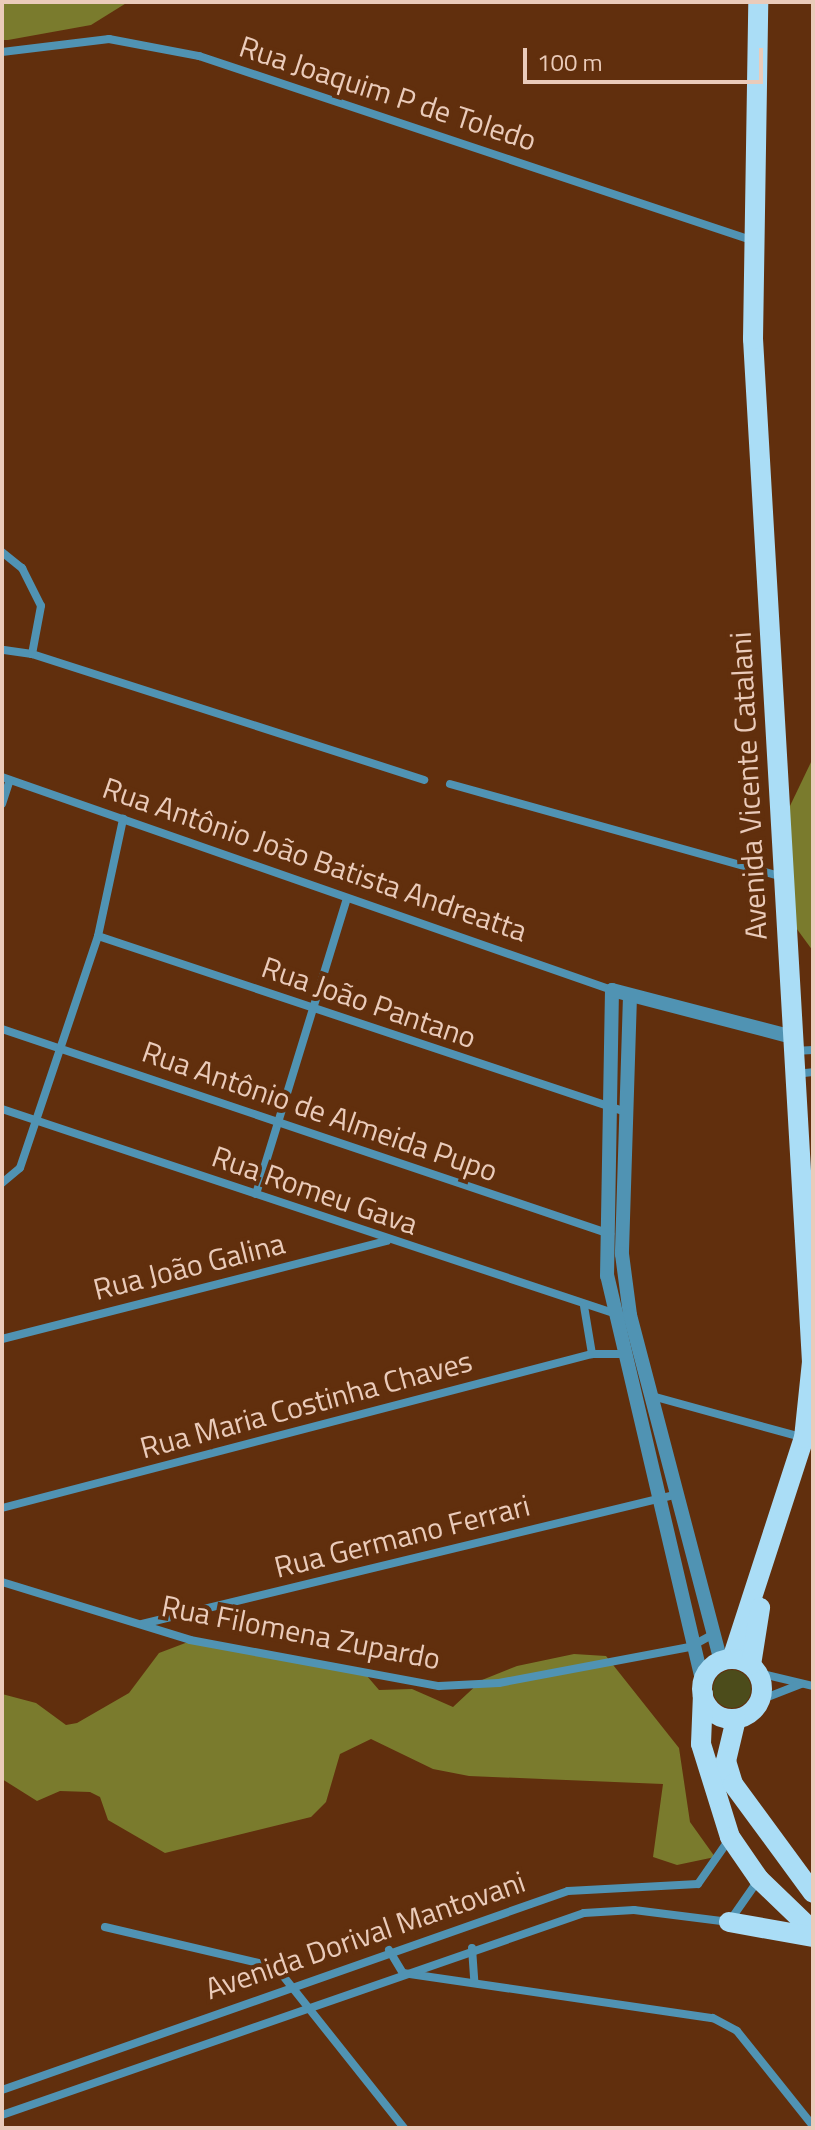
<!DOCTYPE html>
<meta charset="utf-8">
<style>
body{margin:0}
#map{position:relative;width:815px;height:2130px;overflow:hidden;background:#612f0d;font-family:"Titillium Web",sans-serif}
div>[style]{position:absolute}
.green>*{inset:0;background:#4c4c1b}
.round{border-radius:50%}
.forest>*{inset:0;background:#7a7b2d}
.minor>*{height:8px;margin:-4px;padding:0 4px;transform-origin:4px;border-radius:4px;background:#5093b3}
.tertiary>*{height:14px;margin:-7px;padding:0 7px;transform-origin:7px;border-radius:7px;background:#5093b3}
.primary>*{height:20px;margin:-10px;padding:0 10px;transform-origin:10px;border-radius:10px;background:#aaddf6}
.primary>.ring{margin:-10px;padding:0;box-sizing:content-box;background:none;border:20px solid #aaddf6;border-radius:50%}
span{translate:-50% -50%;white-space:nowrap;text-align:center;line-height:1.15;-webkit-text-stroke:8px #612f0d;paint-order:stroke}
.street-label{font-size:30px;color:#eacbba}
.frame{position:absolute;inset:0;border:4px solid #eacbba;pointer-events:none}
.scale{position:absolute;left:523px;top:48px;width:240px;height:36px;box-sizing:border-box;border:4px solid #eacbba;border-top:0;padding-left:10px;font-size:24px;line-height:28px;white-space:nowrap;color:#eacbba;-webkit-text-stroke:6px #612f0d;paint-order:stroke}
</style>
<div id="map">
<div class="green">
<div class="round" style="left:713px;top:1670px;width:38px;height:38px"></div>
</div>
<div class="forest">
<div style="clip-path:polygon(2px 2px,128px 2px,91px 25px,8px 40px,2px 40px)"></div>
<div style="clip-path:polygon(813px 758px,813px 951px,791px 921px,789px 808px)"></div>
<div style="clip-path:polygon(188px 1642px,367px 1676px,379px 1690px,412px 1689px,453px 1707px,482px 1680px,517px 1666px,574px 1654px,606px 1656px,679px 1748px,690px 1822px,715px 1857px,677px 1865px,653px 1857px,663px 1784px,469px 1776px,433px 1769px,371px 1739px,340px 1754px,326px 1802px,311px 1817px,165px 1853px,108px 1820px,100px 1797px,90px 1792px,60px 1791px,37px 1801px,2px 1779px,2px 1694px,36px 1703px,66px 1725px,77px 1723px,129px 1693px,159px 1653px)"></div>
</div>
<div class="minor">
<div style="left:2px;top:52px;width:108px;rotate:-6.9deg"></div>
<div style="left:109px;top:39px;width:92px;rotate:10.7deg"></div>
<div style="left:199px;top:56px;width:582px;rotate:18.43deg"></div>
<div style="left:2px;top:552px;width:26px;rotate:39deg"></div>
<div style="left:22px;top:568px;width:42px;rotate:63.4deg"></div>
<div style="left:41px;top:606px;width:49px;rotate:100.6deg"></div>
<div style="left:32px;top:654px;width:30px;rotate:-172deg"></div>
<div style="left:32px;top:654px;width:412px;rotate:17.8deg"></div>
<div style="left:2px;top:777px;width:646px;rotate:19.25deg"></div>
<div style="left:450px;top:784px;width:346px;rotate:15.6deg"></div>
<div style="left:2px;top:804px;width:25px;rotate:-72deg"></div>
<div style="left:98px;top:936px;width:557px;rotate:18.43deg"></div>
<div style="left:2px;top:1029px;width:642px;rotate:18.63deg"></div>
<div style="left:794px;top:1051px;width:19px;rotate:-3deg"></div>
<div style="left:795px;top:1074px;width:18px;rotate:-6deg"></div>
<div style="left:2px;top:1109px;width:650px;rotate:18.46deg"></div>
<div style="left:2px;top:1183px;width:23px;rotate:-40deg"></div>
<div style="left:20px;top:1168px;width:245px;rotate:-71.4deg"></div>
<div style="left:98px;top:936px;width:120px;rotate:-77.9deg"></div>
<div style="left:256px;top:1194px;width:309px;rotate:-72.9deg"></div>
<div style="left:584px;top:1306px;width:49px;rotate:80.5deg"></div>
<div style="left:2px;top:1339px;width:397px;rotate:-14.3deg"></div>
<div style="left:652px;top:1396px;width:158px;rotate:15.4deg"></div>
<div style="left:2px;top:1508px;width:610px;rotate:-14.63deg"></div>
<div style="left:592px;top:1354px;width:32px"></div>
<div style="left:2px;top:1582px;width:197px;rotate:17.1deg"></div>
<div style="left:190px;top:1640px;width:253px;rotate:10.5deg"></div>
<div style="left:439px;top:1686px;width:60px;rotate:-2.9deg"></div>
<div style="left:499px;top:1683px;width:194px;rotate:-10.7deg"></div>
<div style="left:690px;top:1647px;width:29px;rotate:-29deg"></div>
<div style="left:142px;top:1624px;width:547px;rotate:-13.63deg"></div>
<div style="left:758px;top:1673px;width:57px;rotate:13.3deg"></div>
<div style="left:760px;top:1700px;width:44px;rotate:-21.3deg"></div>
<div style="left:105px;top:1927px;width:176px;rotate:13.2deg"></div>
<div style="left:276px;top:1967px;width:206px;rotate:51.5deg"></div>
<div style="left:472px;top:1948px;width:32px;rotate:86deg"></div>
<div style="left:389px;top:1950px;width:27px;rotate:59deg"></div>
<div style="left:403px;top:1973px;width:313px;rotate:8.3deg"></div>
<div style="left:713px;top:2018px;width:27px;rotate:28deg"></div>
<div style="left:737px;top:2031px;width:122px;rotate:51.3deg"></div>
<div style="left:2px;top:2090px;width:600px;rotate:-19.37deg"></div>
<div style="left:568px;top:1891px;width:130px;rotate:-3.1deg"></div>
<div style="left:698px;top:1884px;width:52px;rotate:-55.1deg"></div>
<div style="left:2px;top:2115px;width:616px;rotate:-19.14deg"></div>
<div style="left:584px;top:1913px;width:50px;rotate:-3.4deg"></div>
<div style="left:634px;top:1910px;width:96px;rotate:7.2deg"></div>
<div style="left:729px;top:1922px;width:52px;rotate:-55.1deg"></div>
</div>
<div class="tertiary">
<div style="left:630px;top:996px;width:258px;rotate:91.8deg"></div>
<div style="left:622px;top:1254px;width:62px;rotate:82.5deg"></div>
<div style="left:630px;top:1315px;width:358px;rotate:75.3deg"></div>
<div style="left:703px;top:1684px;width:419px;rotate:-103.2deg"></div>
<div style="left:607px;top:1276px;width:286px;rotate:-89deg"></div>
<div style="left:612px;top:990px;width:187px;rotate:14.6deg"></div>
</div>
<div class="primary">
<div style="left:732px;top:1659px;width:232px;rotate:-72deg"></div>
<div style="left:804px;top:1438px;width:76px;rotate:-84deg"></div>
<div style="left:812px;top:1362px;width:1025px;rotate:-93.3deg"></div>
<div style="left:753px;top:339px;width:337px;rotate:-89.1deg"></div>
<div class="ring" style="left:702px;top:1659px;width:40px;height:40px"></div>
<div style="left:751px;top:1665px;width:58px;rotate:-81deg"></div>
<div style="left:703px;top:1694px;width:50px;rotate:92.3deg"></div>
<div style="left:701px;top:1744px;width:97px;rotate:72.7deg"></div>
<div style="left:730px;top:1837px;width:51px;rotate:55.4deg"></div>
<div style="left:759px;top:1879px;width:75px;rotate:43.9deg"></div>
<div style="left:736px;top:1719px;width:43px;rotate:103.4deg"></div>
<div style="left:726px;top:1761px;width:24px;rotate:73deg"></div>
<div style="left:733px;top:1784px;width:135px;rotate:53.7deg"></div>
<div style="left:729px;top:1922px;width:85px;rotate:10.1deg"></div>
</div>
<div class="street-label">
<span style="left:388px;top:93px;rotate:18deg">Rua Joaquim P de Toledo</span>
<span style="left:748px;top:786px;rotate:-93deg">Avenida Vicente Catalani</span>
<span style="left:315px;top:859px;rotate:19deg">Rua Antônio João Batista Andreatta</span>
<span style="left:369px;top:1002px;rotate:19deg">Rua João Pantano</span>
<span style="left:320px;top:1111px;rotate:19deg">Rua Antônio de Almeida Pupo</span>
<span style="left:315px;top:1190px;rotate:19deg">Rua Romeu Gava</span>
<span style="left:189px;top:1266px;rotate:-14deg">Rua João Galina</span>
<span style="left:306px;top:1404px;rotate:-15deg">Rua Maria Costinha Chaves</span>
<span style="left:402px;top:1536px;rotate:-14deg">Rua Germano Ferrari</span>
<span style="left:301px;top:1632px;rotate:11deg">Rua Filomena Zupardo</span>
<span style="left:365px;top:1935px;rotate:-19deg">Avenida Dorival Mantovani</span>
</div>
<div class="frame"></div>
<div class="scale">100 m</div>
</div>
